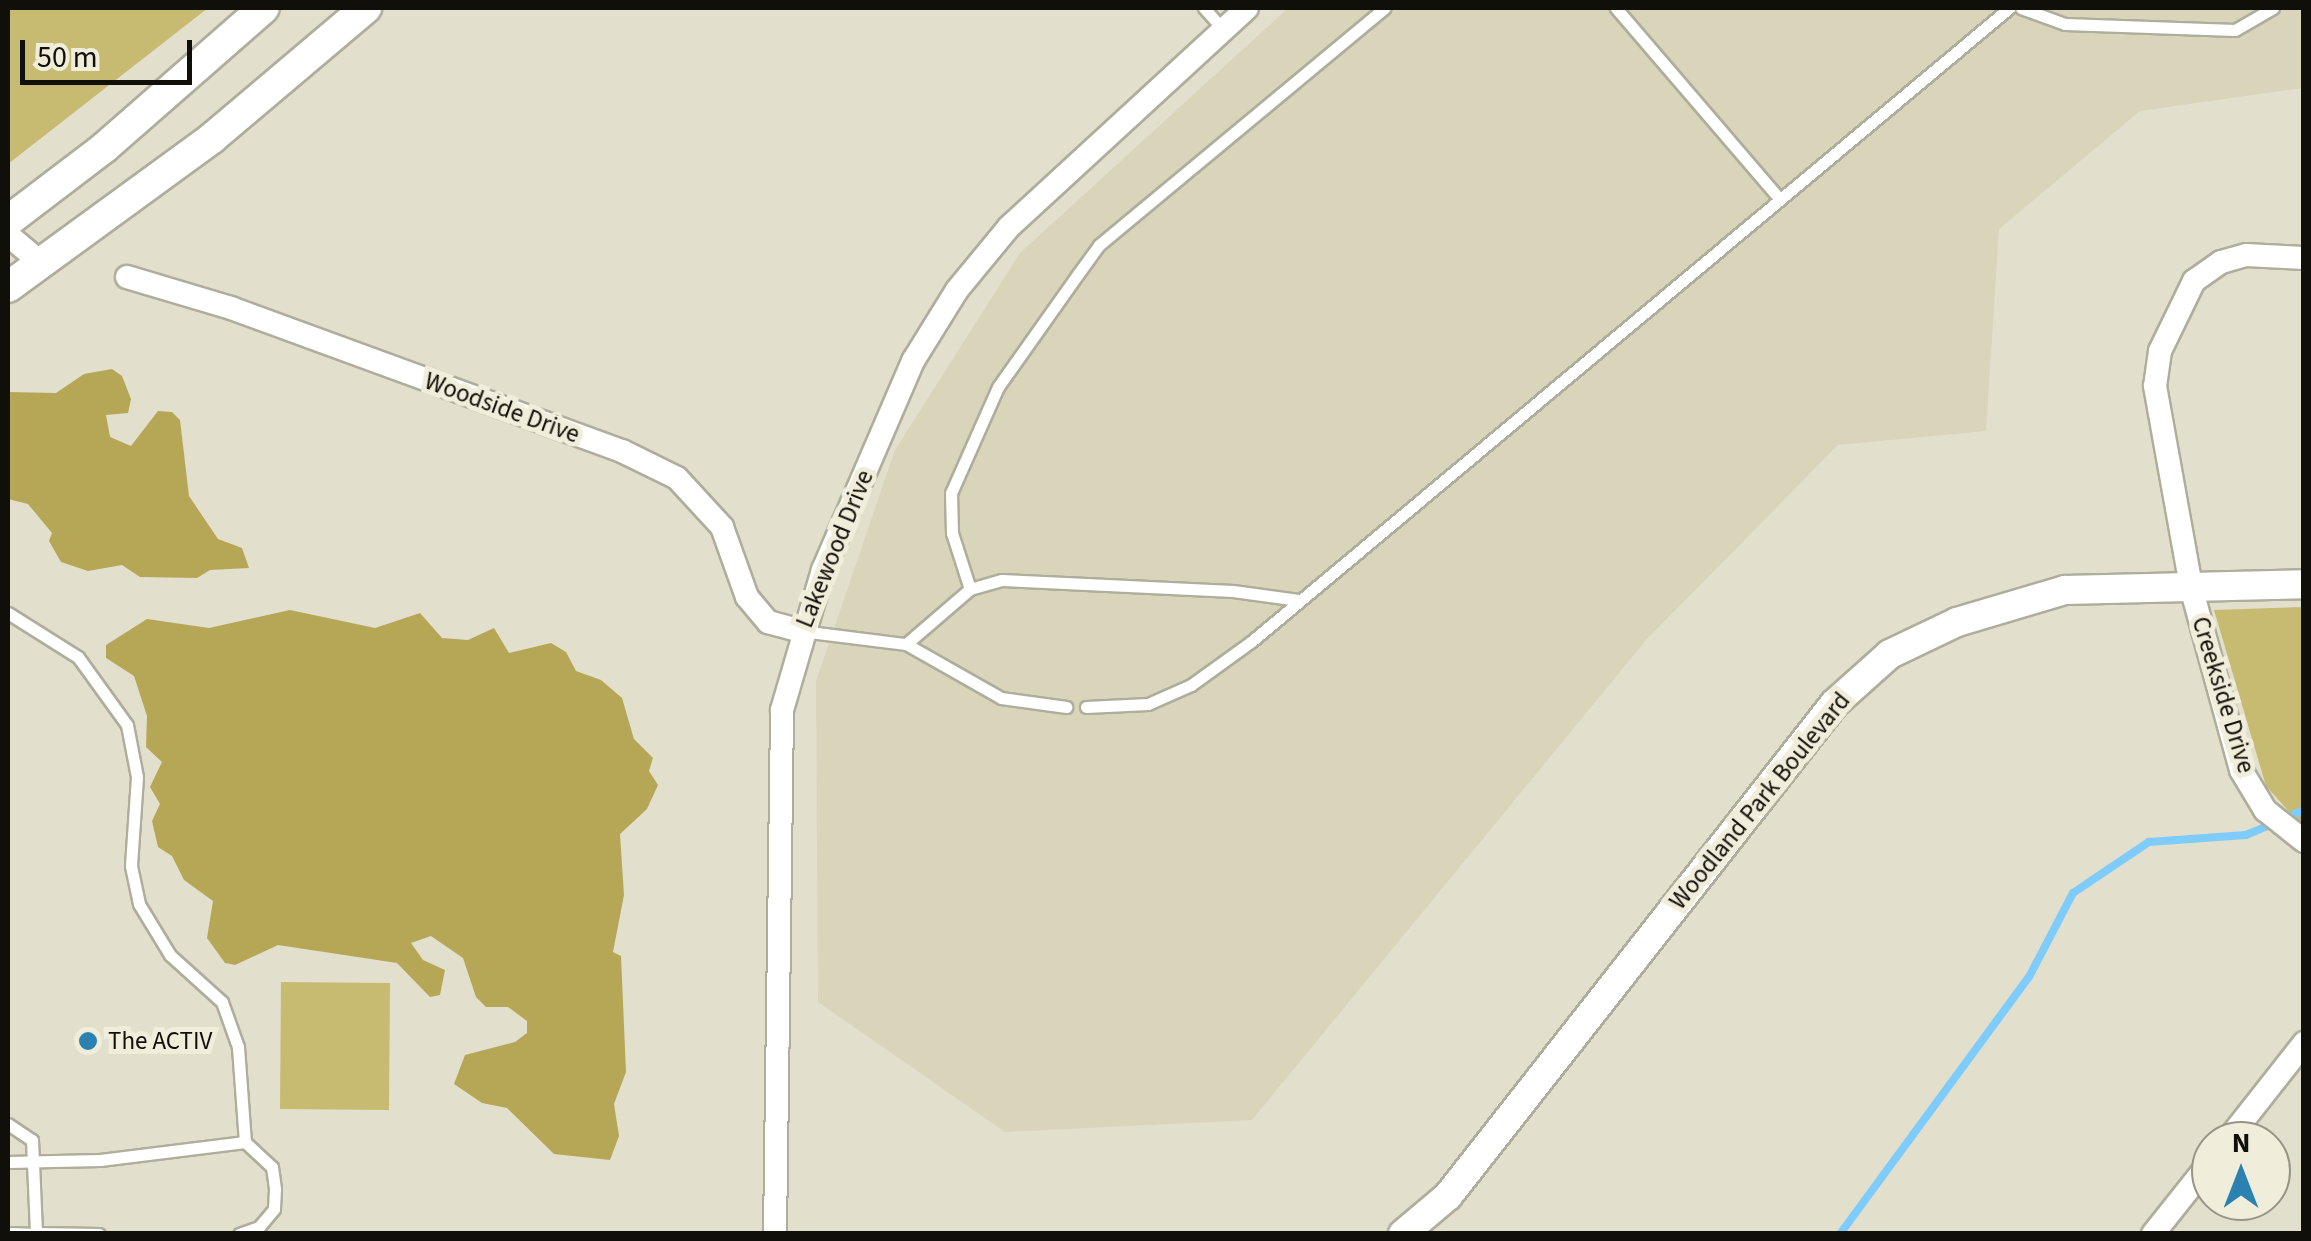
<!DOCTYPE html>
<style>
body{margin:0}
#map{position:relative;width:2311px;height:1241px;overflow:hidden;background:#e2dfcd;font-family:"Source Sans 3",sans-serif}
div>[style]{position:absolute}
.built>*{inset:0;background:#d9d5bb}
.green>*{inset:0;background:#c7bb72}
.forest>*{inset:0;background:#b5a756}
.stream>*{height:8px;margin:-4px;padding:0 4px;transform-origin:4px;border-radius:4px;background:#7eccfc}
.roads{filter:drop-shadow(2px 0 #afad9b) drop-shadow(-2px 0 #afad9b) drop-shadow(0 2px #afad9b) drop-shadow(0 -2px #afad9b)}
.service>*{height:11px;margin:-5.5px;padding:0 5.5px;transform-origin:5.5px;border-radius:5.5px;background:#fff}
.minor>*{height:22px;margin:-11px;padding:0 11px;transform-origin:11px;border-radius:11px;background:#fff}
.tertiary>*{height:28px;margin:-14px;padding:0 14px;transform-origin:14px;border-radius:14px;background:#fff}
.secondary>*{height:30px;margin:-15px;padding:0 15px;transform-origin:15px;border-radius:15px;background:#fff}
.dots>*{width:28px;height:28px;translate:-50% -50%;box-sizing:border-box;border:5px solid #f0edda;border-radius:50%}
span{translate:-50% -50%;white-space:nowrap;text-align:center;line-height:1.15;-webkit-text-stroke:10px #f0edda;paint-order:stroke}
.street-label{font-size:25px;color:#110f09}
.poi-label{font-size:25px;color:#110f09}
.left{translate:0 -50%;text-align:left}
.frame{position:absolute;inset:0;border:10px solid #110f09;pointer-events:none}
.north{position:absolute;left:2191px;top:1121px;width:100px;height:100px;box-sizing:border-box;background:#f0edda;border:2px solid #979486;border-radius:50%;rotate:0deg;font-size:28px;font-weight:700;line-height:40px;text-align:center;color:#110f09}
.north::after{content:'';display:block;margin:auto;width:35px;height:45px;background:#2b82b1;clip-path:polygon(50% 0,100% 100%,50% 72%,0 100%)}
.scale{position:absolute;left:20px;top:40px;width:172px;height:45px;box-sizing:border-box;border:5px solid #110f09;border-top:0;padding-left:12px;font-size:30px;line-height:35px;white-space:nowrap;color:#110f09;-webkit-text-stroke:8px #f0edda;paint-order:stroke}
</style>
<div id="map">
<div class="built">
<div style="clip-path:polygon(1288px 8px,2303px 8px,2303px 88px,2140px 111px,1999px 229px,1986px 431px,1838px 445px,1647px 639px,1252px 1120px,1005px 1132px,818px 1002px,816px 681px,895px 450px,1020px 253px)"></div>
</div>
<div class="green">
<div style="clip-path:polygon(8px 8px,208px 8px,8px 164px)"></div>
<div style="clip-path:polygon(2303px 607px,2303px 827px,2266px 786px,2214px 610px)"></div>
<div style="clip-path:polygon(281px 982px,390px 983px,389px 1110px,280px 1109px)"></div>
</div>
<div class="forest">
<div style="clip-path:polygon(112px 369px,122px 376px,131px 399px,128px 413px,106px 415px,110px 437px,131px 446px,158px 411px,172px 412px,180px 420px,189px 496px,218px 539px,242px 548px,249px 568px,210px 570px,197px 578px,140px 577px,122px 565px,88px 571px,61px 562px,49px 541px,52px 533px,28px 504px,8px 499px,8px 392px,56px 393px,84px 374px)"></div>
<div style="clip-path:polygon(290px 610px,375px 628px,420px 613px,442px 638px,468px 640px,494px 628px,509px 653px,551px 643px,566px 652px,576px 671px,601px 680px,622px 698px,634px 739px,653px 758px,649px 771px,658px 785px,647px 809px,620px 834px,624px 895px,613px 952px,621px 956px,626px 1072px,614px 1104px,619px 1136px,610px 1160px,554px 1154px,507px 1108px,482px 1103px,454px 1084px,465px 1055px,515px 1042px,527px 1033px,527px 1021px,508px 1007px,486px 1007px,476px 997px,463px 958px,431px 936px,411px 943px,423px 960px,445px 970px,440px 995px,430px 997px,397px 963px,278px 945px,235px 965px,225px 963px,207px 938px,213px 901px,184px 880px,172px 856px,158px 847px,152px 821px,160px 804px,150px 787px,162px 762px,146px 747px,147px 716px,134px 676px,106px 658px,106px 645px,147px 619px,209px 628px)"></div>
</div>
<div class="stream">
<div style="left:2285px;top:818px;width:21px;rotate:-23deg"></div>
<div style="left:1840px;top:1234px;width:319px;rotate:-53.7deg"></div>
<div style="left:2029px;top:977px;width:95px;rotate:-62.4deg"></div>
<div style="left:2073px;top:893px;width:92px;rotate:-33.9deg"></div>
<div style="left:2149px;top:842px;width:97px;rotate:-4.1deg"></div>
<div style="left:2246px;top:835px;width:28px;rotate:-23deg"></div>
</div>
<div class="roads">
<div class="service">
<div style="left:1204px;top:8px;width:27px;rotate:48deg"></div>
<div style="left:1616px;top:8px;width:248px;rotate:49.4deg"></div>
<div style="left:2021px;top:8px;width:47px;rotate:20deg"></div>
<div style="left:2065px;top:24px;width:170px;rotate:2deg"></div>
<div style="left:2235px;top:30px;width:44px;rotate:-30.1deg"></div>
<div style="left:970px;top:589px;width:59px;rotate:-107.8deg"></div>
<div style="left:952px;top:533px;width:40px;rotate:-91.4deg"></div>
<div style="left:951px;top:493px;width:116px;rotate:-66.1deg"></div>
<div style="left:998px;top:387px;width:138px;rotate:-54.7deg"></div>
<div style="left:1078px;top:274px;width:36px;rotate:-54deg"></div>
<div style="left:1099px;top:245px;width:371px;rotate:-39.7deg"></div>
<div style="left:8px;top:613px;width:83px;rotate:32.2deg"></div>
<div style="left:78px;top:657px;width:84px;rotate:54.2deg"></div>
<div style="left:127px;top:725px;width:53px;rotate:79.1deg"></div>
<div style="left:137px;top:777px;width:89px;rotate:93.9deg"></div>
<div style="left:131px;top:866px;width:39px;rotate:78deg"></div>
<div style="left:139px;top:904px;width:60px;rotate:58.7deg"></div>
<div style="left:170px;top:955px;width:70px;rotate:42.1deg"></div>
<div style="left:222px;top:1002px;width:48px;rotate:70.4deg"></div>
<div style="left:238px;top:1047px;width:95px;rotate:85.8deg"></div>
<div style="left:801px;top:631px;width:106px;rotate:7.1deg"></div>
<div style="left:906px;top:644px;width:109px;rotate:29.6deg"></div>
<div style="left:1001px;top:698px;width:66px;rotate:7.9deg"></div>
<div style="left:906px;top:644px;width:84px;rotate:-40.7deg"></div>
<div style="left:970px;top:589px;width:33px;rotate:-16deg"></div>
<div style="left:1002px;top:580px;width:231px;rotate:2.7deg"></div>
<div style="left:1233px;top:591px;width:66px;rotate:7.9deg"></div>
<div style="left:1086px;top:707px;width:62px;rotate:-2.8deg"></div>
<div style="left:1148px;top:704px;width:47px;rotate:-23.8deg"></div>
<div style="left:1191px;top:685px;width:75px;rotate:-35.8deg"></div>
<div style="left:1252px;top:641px;width:987px;rotate:-39.9deg"></div>
<div style="left:8px;top:1124px;width:29px;rotate:34deg"></div>
<div style="left:32px;top:1140px;width:93px;rotate:87.5deg"></div>
<div style="left:36px;top:1233px;width:63px;rotate:0.9deg"></div>
<div style="left:8px;top:1162px;width:92px;rotate:-1.2deg"></div>
<div style="left:100px;top:1160px;width:146px;rotate:-7.1deg"></div>
<div style="left:245px;top:1142px;width:37px;rotate:43deg"></div>
<div style="left:272px;top:1167px;width:22px;rotate:82deg"></div>
<div style="left:275px;top:1189px;width:20px;rotate:93deg"></div>
<div style="left:274px;top:1209px;width:23px;rotate:130deg"></div>
<div style="left:259px;top:1227px;width:21px;rotate:161deg"></div>
<div style="left:8px;top:1233px;width:28px;rotate:2deg"></div>
</div>
<div class="minor">
<div style="left:8px;top:235px;width:40px;rotate:40deg"></div>
<div style="left:2304px;top:258px;width:58px;rotate:-177deg"></div>
<div style="left:2246px;top:255px;width:26px;rotate:164deg"></div>
<div style="left:2221px;top:262px;width:33px;rotate:145deg"></div>
<div style="left:2194px;top:281px;width:78px;rotate:115.9deg"></div>
<div style="left:2160px;top:351px;width:35px;rotate:98deg"></div>
<div style="left:2155px;top:386px;width:204px;rotate:79.8deg"></div>
<div style="left:2191px;top:587px;width:190px;rotate:74.7deg"></div>
<div style="left:2241px;top:770px;width:47px;rotate:59deg"></div>
<div style="left:2265px;top:810px;width:50px;rotate:38.5deg"></div>
<div style="left:127px;top:277px;width:109px;rotate:16.6deg"></div>
<div style="left:231px;top:308px;width:416px;rotate:20.1deg"></div>
<div style="left:622px;top:451px;width:61px;rotate:26.1deg"></div>
<div style="left:677px;top:478px;width:67px;rotate:47.4deg"></div>
<div style="left:722px;top:527px;width:74px;rotate:70.3deg"></div>
<div style="left:747px;top:597px;width:33px;rotate:50deg"></div>
<div style="left:768px;top:622px;width:34px;rotate:15deg"></div>
<div style="left:2227px;top:1141px;width:125px;rotate:-51.8deg"></div>
<div style="left:775px;top:1234px;width:524px;rotate:-89.23deg"></div>
<div style="left:782px;top:710px;width:146px;rotate:-73.7deg"></div>
<div style="left:823px;top:570px;width:228px;rotate:-66.7deg"></div>
<div style="left:913px;top:361px;width:84px;rotate:-58.2deg"></div>
<div style="left:957px;top:290px;width:82px;rotate:-50.5deg"></div>
<div style="left:1009px;top:227px;width:323px;rotate:-42.6deg"></div>
<div style="left:2153px;top:1234px;width:93px;rotate:-51.5deg"></div>
</div>
<div class="tertiary">
<div style="left:1403px;top:1234px;width:59px;rotate:-40.2deg"></div>
<div style="left:1448px;top:1196px;width:625px;rotate:-51.88deg"></div>
<div style="left:1834px;top:704px;width:75px;rotate:-41.8deg"></div>
<div style="left:1890px;top:654px;width:74px;rotate:-25.5deg"></div>
<div style="left:1957px;top:622px;width:113px;rotate:-16.5deg"></div>
<div style="left:2065px;top:590px;width:239px;rotate:-1.4deg"></div>
</div>
<div class="secondary">
<div style="left:8px;top:221px;width:122px;rotate:-37.3deg"></div>
<div style="left:105px;top:147px;width:211px;rotate:-41.2deg"></div>
<div style="left:8px;top:287px;width:253px;rotate:-36.1deg"></div>
<div style="left:212px;top:138px;width:202px;rotate:-40.2deg"></div>
</div>
</div>
<div class="dots">
<div style="left:88px;top:1041px;background:#2b82b1"></div>
</div>
<div class="street-label">
<span style="left:502px;top:408px;rotate:20deg">Woodside Drive</span>
<span style="left:835px;top:549px;rotate:-68deg">Lakewood Drive</span>
<span style="left:2223px;top:695px;rotate:73deg">Creekside Drive</span>
<span style="left:1760px;top:801px;rotate:-51deg">Woodland Park Boulevard</span>
</div>
<div class="poi-label">
<span class="left" style="left:108px;top:1041px">The ACTIV</span>
</div>
<div class="frame"></div>
<div class="north">N</div>
<div class="scale">50 m</div>
</div>
